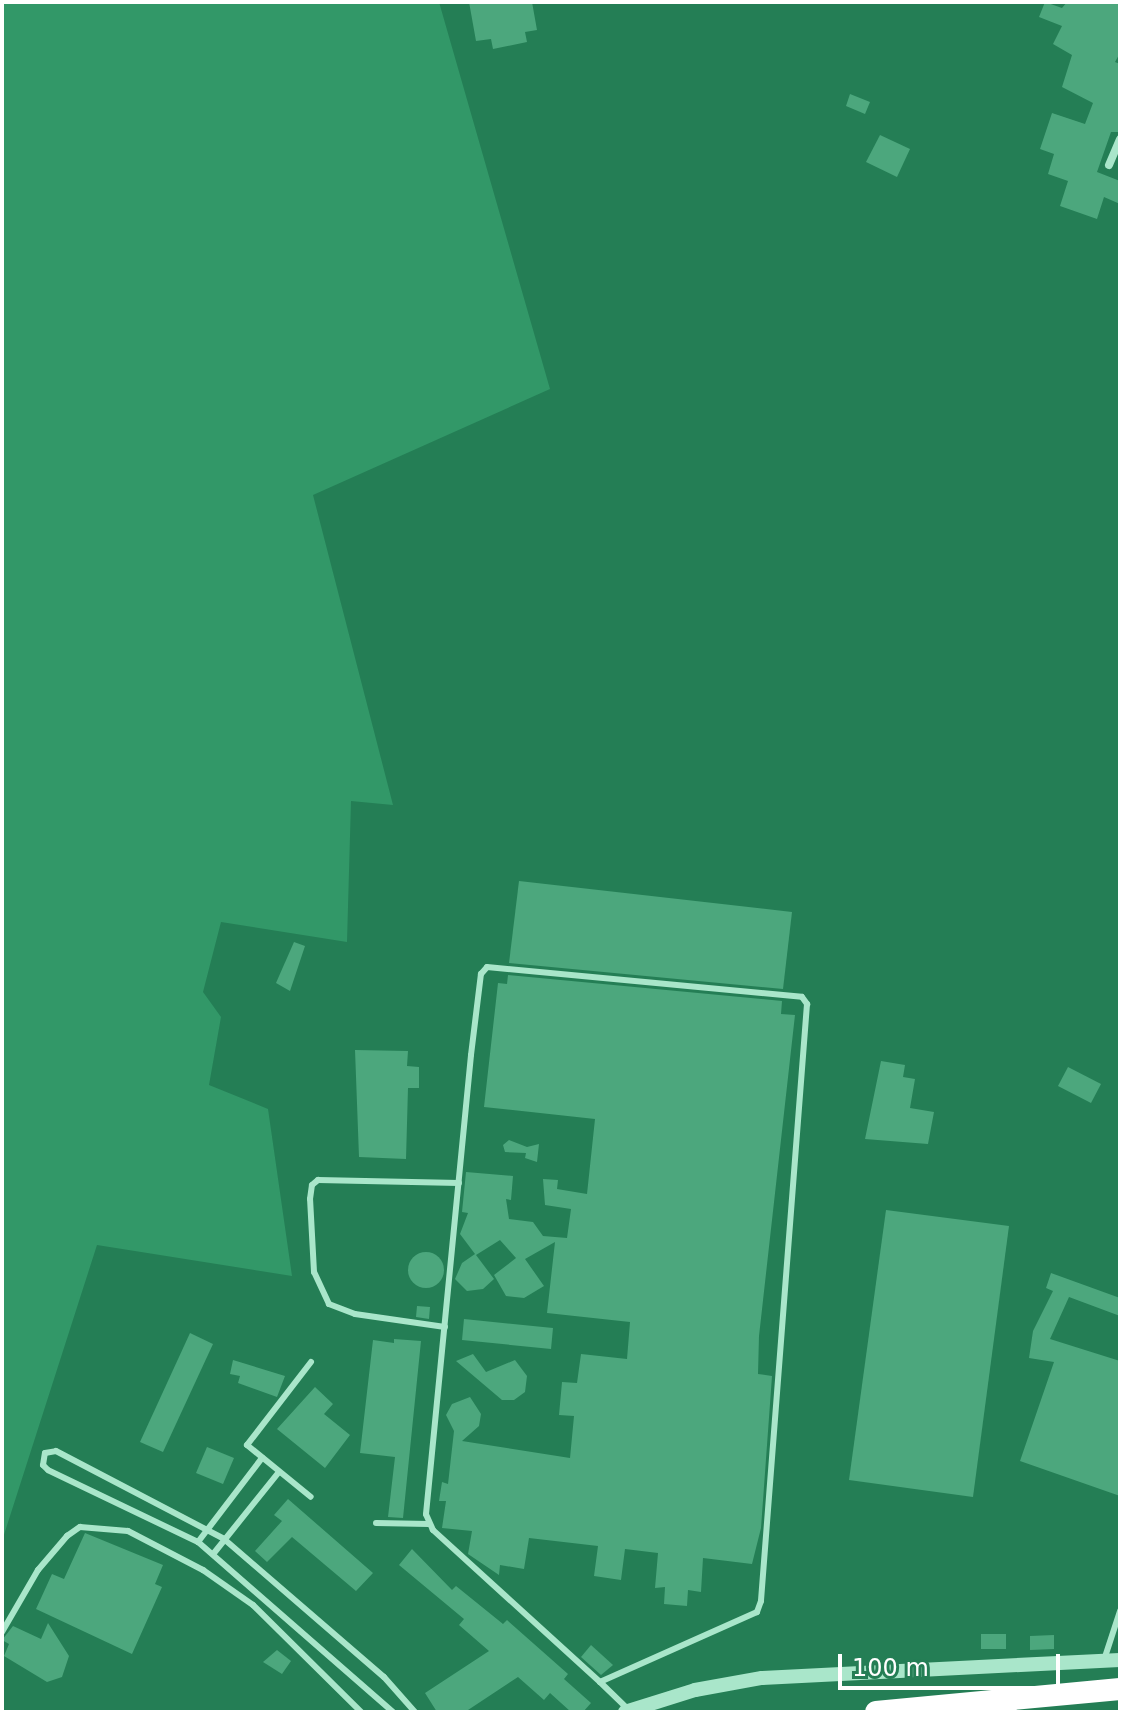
<!DOCTYPE html>
<style>
body{margin:0}
#map{position:relative;width:1122px;height:1714px;overflow:hidden;background:#247e55;font-family:"DejaVu Sans",sans-serif}
div>[style]{position:absolute}
.green>*{inset:0;background:#329868}
.building>*{inset:0;background:#4ca77d}
.round{border-radius:50%}
.service>*{height:6px;margin:-3px;padding:0 3px;transform-origin:3px;border-radius:3px;background:#a9e6ca}
.minor>*{height:8px;margin:-4px;padding:0 4px;transform-origin:4px;border-radius:4px;background:#a9e6ca}
.tertiary>*{height:14px;margin:-7px;padding:0 7px;transform-origin:7px;border-radius:7px;background:#a9e6ca}
.motorway>*{height:22px;margin:-11px;padding:0 11px;transform-origin:11px;border-radius:11px;background:#fff}
span{translate:-50% -50%;white-space:nowrap;text-align:center;line-height:1.15;-webkit-text-stroke:8px #247e55;paint-order:stroke}
.frame{position:absolute;inset:0;border:4px solid #fff;pointer-events:none}
.scale{position:absolute;left:838px;top:1654px;width:222px;height:36px;box-sizing:border-box;border:4px solid #fff;border-top:0;padding-left:10px;font-size:24px;line-height:28px;white-space:nowrap;color:#fff;-webkit-text-stroke:6px #247e55;paint-order:stroke}
</style>
<div id="map">
<div class="green">
<div style="clip-path:polygon(2px 2px,439px 2px,550px 389px,313px 495px,393px 805px,351px 801px,347px 942px,221px 922px,203px 992px,221px 1017px,209px 1085px,268px 1109px,292px 1276px,97px 1245px,2px 1541px)"></div>
</div>
<div class="building">
<div style="clip-path:polygon(469px 2px,532px 2px,537px 30px,525px 32px,527px 42px,493px 49px,491px 39px,476px 41px)"></div>
<div style="clip-path:polygon(1045px 2px,1062px 8px,1067px 2px,1120px 2px,1120px 53px,1115px 62px,1120px 64px,1120px 132px,1111px 132px,1097px 172px,1120px 181px,1120px 204px,1104px 197px,1097px 219px,1060px 206px,1068px 181px,1048px 174px,1054px 154px,1040px 149px,1052px 113px,1085px 124px,1093px 103px,1062px 87px,1072px 55px,1053px 44px,1062px 26px,1039px 17px)"></div>
<div style="clip-path:polygon(850px 94px,870px 102px,865px 114px,846px 106px)"></div>
<div style="clip-path:polygon(880px 135px,910px 149px,897px 177px,866px 162px)"></div>
<div style="clip-path:polygon(519px 881px,792px 912px,783px 989px,509px 963px)"></div>
<div style="clip-path:polygon(294px 942px,305px 946px,290px 991px,276px 983px)"></div>
<div style="clip-path:polygon(508px 975px,782px 1001px,781px 1014px,795px 1015px,759px 1336px,758px 1374px,772px 1376px,761px 1528px,752px 1564px,703px 1558px,701px 1592px,688px 1590px,687px 1606px,664px 1604px,665px 1587px,655px 1588px,658px 1553px,625px 1549px,621px 1580px,594px 1576px,598px 1546px,529px 1538px,524px 1569px,500px 1565px,499px 1575px,468px 1554px,472px 1531px,442px 1528px,446px 1501px,439px 1501px,442px 1482px,448px 1484px,454px 1431px,446px 1415px,452px 1404px,470px 1397px,481px 1414px,479px 1426px,462px 1441px,570px 1458px,574px 1416px,559px 1415px,562px 1382px,577px 1383px,581px 1354px,627px 1359px,630px 1322px,547px 1313px,555px 1242px,525px 1259px,544px 1286px,524px 1298px,506px 1296px,494px 1275px,516px 1258px,500px 1240px,476px 1255px,494px 1279px,483px 1289px,467px 1291px,455px 1279px,462px 1263px,475px 1254px,460px 1234px,468px 1213px,462px 1212px,466px 1172px,513px 1176px,511px 1200px,506px 1199px,509px 1219px,533px 1222px,543px 1236px,567px 1238px,571px 1209px,545px 1205px,543px 1179px,558px 1180px,557px 1189px,587px 1194px,595px 1119px,484px 1107px,498px 983px,507px 984px)"></div>
<div style="clip-path:polygon(355px 1050px,408px 1051px,407px 1066px,419px 1067px,419px 1088px,408px 1088px,406px 1159px,359px 1157px)"></div>
<div style="clip-path:polygon(881px 1061px,905px 1065px,903px 1077px,915px 1079px,910px 1108px,934px 1112px,928px 1144px,865px 1139px)"></div>
<div style="clip-path:polygon(1068px 1067px,1101px 1084px,1091px 1103px,1058px 1086px)"></div>
<div style="clip-path:polygon(509px 1140px,527px 1147px,539px 1144px,537px 1162px,525px 1158px,526px 1153px,505px 1152px,503px 1145px)"></div>
<div style="clip-path:polygon(886px 1210px,1009px 1226px,973px 1497px,849px 1480px)"></div>
<div class="round" style="left:408px;top:1252px;width:36px;height:36px"></div>
<div style="clip-path:polygon(1051px 1273px,1120px 1298px,1120px 1316px,1069px 1297px,1050px 1339px,1120px 1361px,1120px 1496px,1020px 1461px,1054px 1362px,1029px 1358px,1033px 1331px,1053px 1291px,1046px 1288px)"></div>
<div style="clip-path:polygon(417px 1306px,430px 1307px,429px 1319px,416px 1317px)"></div>
<div style="clip-path:polygon(464px 1319px,553px 1328px,551px 1349px,462px 1340px)"></div>
<div style="clip-path:polygon(190px 1333px,213px 1344px,163px 1452px,140px 1442px)"></div>
<div style="clip-path:polygon(394px 1339px,421px 1341px,403px 1518px,388px 1517px,395px 1457px,360px 1453px,373px 1340px,394px 1343px)"></div>
<div style="clip-path:polygon(473px 1354px,486px 1372px,515px 1360px,527px 1376px,525px 1392px,514px 1400px,502px 1400px,456px 1361px)"></div>
<div style="clip-path:polygon(233px 1360px,285px 1376px,277px 1397px,238px 1383px,240px 1376px,230px 1374px)"></div>
<div style="clip-path:polygon(315px 1387px,333px 1404px,324px 1414px,350px 1435px,325px 1468px,277px 1429px)"></div>
<div style="clip-path:polygon(207px 1447px,234px 1458px,223px 1484px,196px 1473px)"></div>
<div style="clip-path:polygon(288px 1499px,373px 1573px,356px 1591px,292px 1537px,267px 1562px,255px 1551px,282px 1521px,274px 1515px)"></div>
<div style="clip-path:polygon(85px 1533px,163px 1565px,155px 1584px,162px 1587px,132px 1654px,36px 1609px,52px 1574px,64px 1579px)"></div>
<div style="clip-path:polygon(412px 1549px,452px 1590px,456px 1586px,503px 1624px,507px 1620px,568px 1674px,564px 1679px,591px 1703px,583px 1712px,571px 1712px,550px 1693px,544px 1700px,518px 1677px,465px 1712px,437px 1712px,425px 1693px,489px 1651px,459px 1625px,464px 1619px,399px 1565px)"></div>
<div style="clip-path:polygon(48px 1623px,69px 1656px,62px 1677px,47px 1682px,4px 1656px,9px 1644px,2px 1640px,13px 1626px,41px 1639px)"></div>
<div style="clip-path:polygon(981px 1634px,1006px 1634px,1006px 1649px,981px 1649px)"></div>
<div style="clip-path:polygon(1054px 1635px,1054px 1649px,1030px 1650px,1030px 1636px)"></div>
<div style="clip-path:polygon(591px 1645px,613px 1665px,601px 1675px,581px 1657px)"></div>
<div style="clip-path:polygon(277px 1650px,291px 1661px,282px 1674px,263px 1662px)"></div>
</div>
<div class="service">
<div style="left:445px;top:1327px;width:91px;rotate:-171.8deg"></div>
<div style="left:355px;top:1314px;width:28px;rotate:-159deg"></div>
<div style="left:329px;top:1304px;width:35px;rotate:-115deg"></div>
<div style="left:314px;top:1272px;width:73px;rotate:-93.1deg"></div>
<div style="left:310px;top:1199px;width:14px;rotate:-82deg"></div>
<div style="left:312px;top:1185px;width:8px;rotate:-40deg"></div>
<div style="left:318px;top:1180px;width:141px;rotate:1.2deg"></div>
<div style="left:311px;top:1362px;width:105px;rotate:127.6deg"></div>
<div style="left:247px;top:1445px;width:82px;rotate:39.1deg"></div>
<div style="left:376px;top:1523px;width:53px;rotate:1.1deg"></div>
<div style="left:198px;top:1542px;width:106px;rotate:-52.7deg"></div>
<div style="left:214px;top:1553px;width:104px;rotate:-51.3deg"></div>
<div style="left:2px;top:1632px;width:72px;rotate:-59.9deg"></div>
<div style="left:38px;top:1570px;width:45px;rotate:-49.5deg"></div>
<div style="left:67px;top:1536px;width:16px;rotate:-35deg"></div>
<div style="left:80px;top:1527px;width:48px;rotate:4.8deg"></div>
<div style="left:128px;top:1531px;width:85px;rotate:27.5deg"></div>
<div style="left:203px;top:1570px;width:61px;rotate:35deg"></div>
<div style="left:253px;top:1605px;width:152px;rotate:44.7deg"></div>
<div style="left:1104px;top:1660px;width:52px;rotate:-71.9deg"></div>
<div style="left:600px;top:1682px;width:226px;rotate:-137.7deg"></div>
<div style="left:433px;top:1530px;width:17px;rotate:-114deg"></div>
<div style="left:426px;top:1514px;width:461px;rotate:-84.4deg"></div>
<div style="left:471px;top:1055px;width:82px;rotate:-83deg"></div>
<div style="left:481px;top:974px;width:9px;rotate:-49deg"></div>
<div style="left:487px;top:967px;width:316px;rotate:5.4deg"></div>
<div style="left:802px;top:997px;width:9px;rotate:54deg"></div>
<div style="left:807px;top:1004px;width:599px;rotate:94.41deg"></div>
<div style="left:761px;top:1601px;width:12px;rotate:110deg"></div>
<div style="left:757px;top:1612px;width:172px;rotate:156deg"></div>
<div style="left:600px;top:1682px;width:40px;rotate:44deg"></div>
<div style="left:393px;top:1712px;width:259px;rotate:-138.9deg"></div>
<div style="left:198px;top:1542px;width:166px;rotate:-154.4deg"></div>
<div style="left:48px;top:1470px;width:7px;rotate:-135deg"></div>
<div style="left:43px;top:1465px;width:12px;rotate:-81deg"></div>
<div style="left:45px;top:1453px;width:11px;rotate:-10deg"></div>
<div style="left:56px;top:1451px;width:190px;rotate:27.6deg"></div>
<div style="left:224px;top:1539px;width:211px;rotate:40.8deg"></div>
<div style="left:384px;top:1677px;width:47px;rotate:48.5deg"></div>
</div>
<div class="minor">
<div style="left:1109px;top:165px;width:28px;rotate:-67deg"></div>
</div>
<div class="tertiary">
<div style="left:625px;top:1712px;width:73px;rotate:-17.4deg"></div>
<div style="left:695px;top:1690px;width:68px;rotate:-10.2deg"></div>
<div style="left:762px;top:1678px;width:358px;rotate:-2.9deg"></div>
</div>
<div class="motorway">
<div style="left:876px;top:1712px;width:245px;rotate:-5.4deg"></div>
</div>
<div class="frame"></div>
<div class="scale">100 m</div>
</div>
